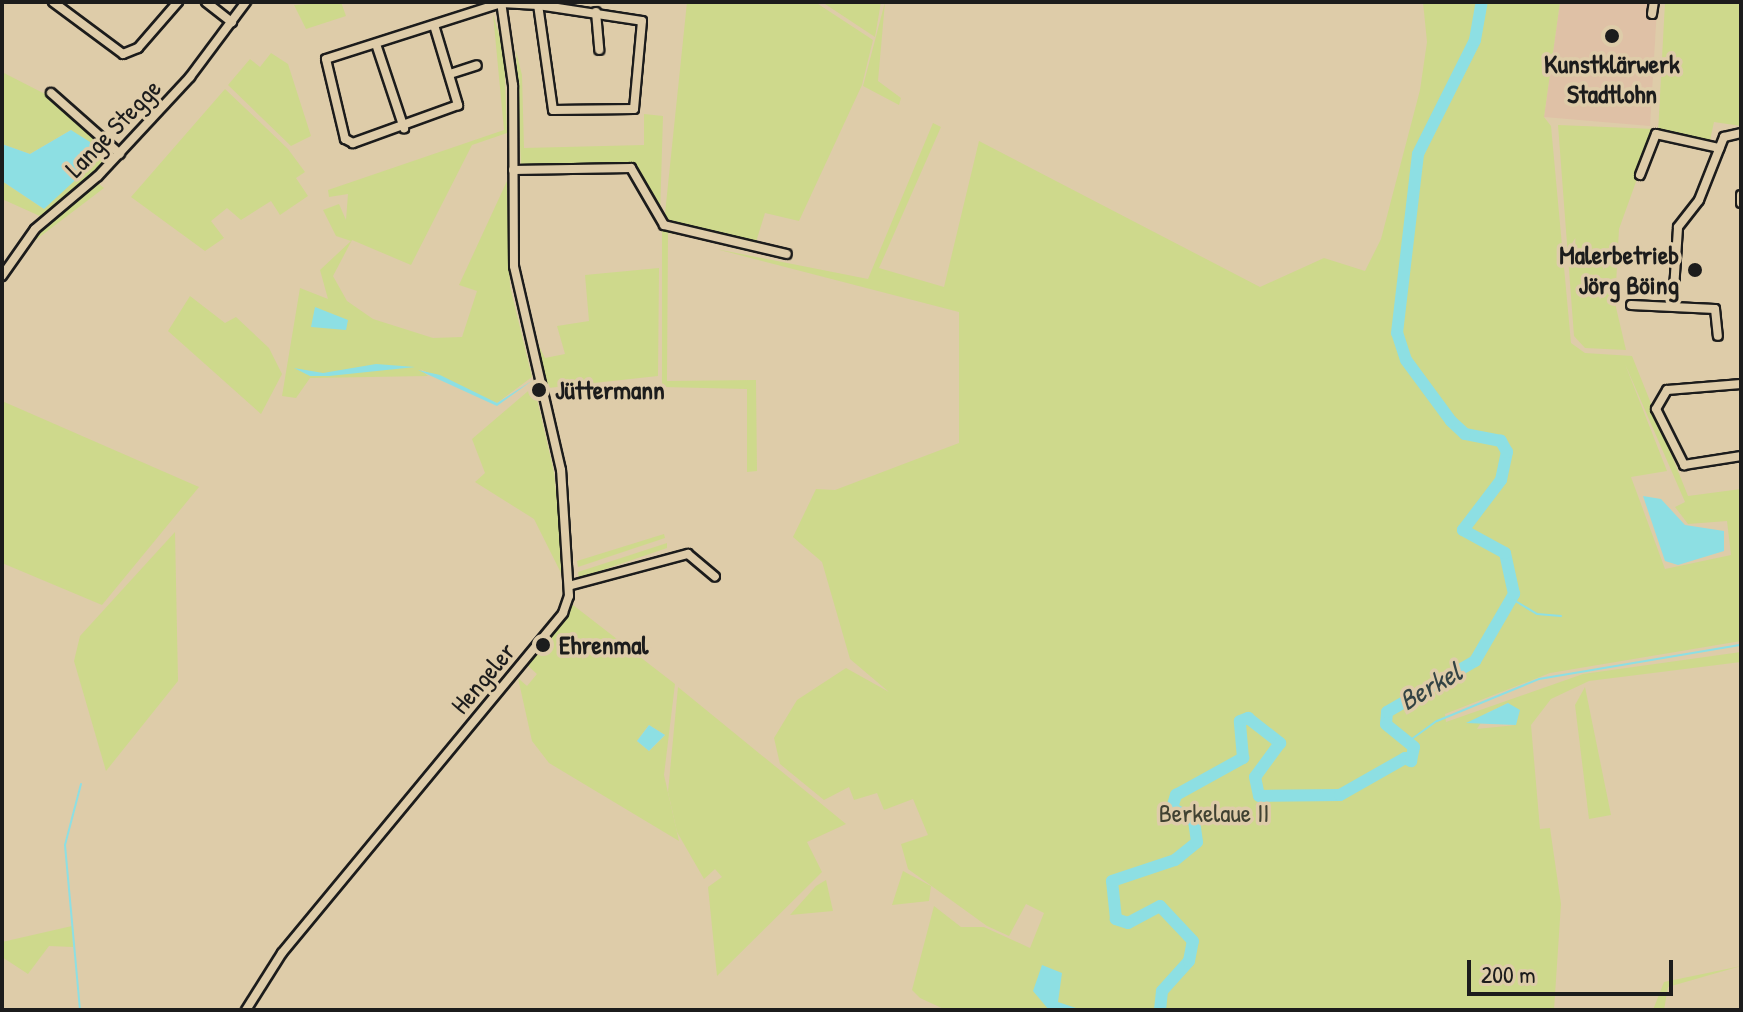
<!DOCTYPE html>
<meta charset="utf-8">
<style>
body{margin:0}
#map{position:relative;width:1743px;height:1012px;overflow:hidden;background:#decca9;font-family:"Patrick Hand",sans-serif}
div>[style]{position:absolute}
.built>*{inset:0;background:#dfc1a6}
.green>*{inset:0;background:#ced98c}
.water>*{inset:0;background:#8ddfe3}
.stream>*{height:2px;margin:-1px;padding:0 1px;transform-origin:1px;border-radius:1px;background:#8ddfe3}
.river>*{height:12px;margin:-6px;padding:0 6px;transform-origin:6px;border-radius:6px;background:#8ddfe3}
.roads{filter:drop-shadow(2px 0 #1c1c1c) drop-shadow(-2px 0 #1c1c1c) drop-shadow(0 2px #1c1c1c) drop-shadow(0 -2px #1c1c1c)}
.minor>*{height:8px;margin:-4px;padding:0 4px;transform-origin:4px;border-radius:4px;background:#decca9}
.dots>*{width:22px;height:22px;translate:-50% -50%;box-sizing:border-box;border:4px solid #decca9;border-radius:50%}
span{translate:-50% -50%;white-space:nowrap;text-align:center;line-height:1.15;-webkit-text-stroke:7px #decca9;paint-order:stroke}
.poi-label{font-size:26px;color:#1c1c1c;font-weight:700}
.right{translate:-100% -50%;text-align:right}
.left{translate:0 -50%;text-align:left}
.street-label{font-size:26px;color:#1c1c1c}
.park-label{font-size:26px;color:#404232}
.water-label{font-size:28px;color:#334344;font-style:italic}
.frame{position:absolute;inset:0;border:4px solid #1c1c1c;pointer-events:none}
.scale{position:absolute;left:1467px;top:960px;width:206px;height:36px;box-sizing:border-box;border:4px solid #1c1c1c;border-top:0;padding-left:10px;font-size:24px;line-height:28px;white-space:nowrap;color:#1c1c1c;-webkit-text-stroke:6px #decca9;paint-order:stroke}
</style>
<div id="map">
<div class="built">
<div style="clip-path:polygon(1560px 2px,1649px 2px,1657px 8px,1650px 126px,1544px 117px)"></div>
</div>
<div class="green">
<div style="clip-path:polygon(341px 2px,346px 16px,306px 29px,294px 5px)"></div>
<div style="clip-path:polygon(687px 2px,815px 2px,873px 40px,862px 85px,799px 221px,765px 213px,755px 245px,664px 223px)"></div>
<div style="clip-path:polygon(822px 2px,881px 2px,875px 37px)"></div>
<div style="clip-path:polygon(885px 2px,878px 81px,901px 98px,899px 105px,863px 86px)"></div>
<div style="clip-path:polygon(evenodd,1423px 2px,1560px 2px,1544px 117px,1551px 126px,1571px 343px,1585px 353px,1632px 356px,1688px 496px,1741px 489px,1741px 641px,1550px 673px,1445px 714px,1446px 722px,1583px 674px,1741px 652px,1741px 662px,1589px 681px,1551px 699px,1531px 725px,1540px 829px,1550px 828px,1561px 904px,1554px 1010px,946px 1010px,920px 998px,912px 990px,934px 906px,961px 927px,984px 927px,1030px 948px,1044px 913px,1026px 904px,1009px 936px,987px 926px,908px 869px,901px 844px,928px 835px,913px 799px,884px 810px,877px 793px,854px 800px,849px 787px,824px 800px,780px 764px,774px 738px,797px 700px,846px 668px,889px 692px,850px 659px,822px 562px,793px 537px,816px 489px,835px 490px,959px 443px,959px 312px,716px 249px,868px 279px,933px 123px,941px 127px,879px 268px,944px 287px,979px 141px,1260px 287px,1324px 258px,1365px 271px,1381px 239px,1420px 90px,1427px 42px,1423px 2px,1625px 364px,1685px 502px,1675px 507px,1688px 524px,1727px 521px,1731px 555px,1665px 569px,1631px 477px,1667px 471px,1625px 364px,1423px 2px,1508px 703px,1516px 725px,1477px 729px,1487px 713px,1508px 703px)"></div>
<div style="clip-path:polygon(1665px 2px,1741px 2px,1741px 126px,1714px 122px,1709px 145px,1658px 133px)"></div>
<div style="clip-path:polygon(493px 14px,504px 51px,507px 133px,472px 145px,411px 265px,352px 240px,333px 276px,347px 301px,373px 319px,433px 338px,462px 337px,477px 291px,459px 285px,507px 181px,510px 286px,532px 377px,497px 403px,420px 369px,428px 376px,310px 378px,296px 398px,282px 396px,300px 288px,328px 299px,320px 270px,351px 241px,336px 236px,323px 210px,339px 204px,346px 220px,348px 194px,329px 197px,328px 190px,504px 130px)"></div>
<div style="clip-path:polygon(516px 51px,522px 75px,524px 148px,644px 145px,644px 114px,663px 116px,660px 216px,632px 165px,521px 167px)"></div>
<div style="clip-path:polygon(271px 53px,288px 64px,311px 136px,291px 146px,228px 85px,250px 59px,260px 67px)"></div>
<div style="clip-path:polygon(2px 72px,47px 95px,111px 156px,42px 217px,2px 199px,2px 181px,44px 209px,97px 155px,71px 130px,30px 154px,2px 144px)"></div>
<div style="clip-path:polygon(225px 89px,288px 149px,305px 172px,296px 178px,308px 196px,280px 215px,271px 201px,241px 220px,227px 208px,211px 221px,224px 238px,205px 251px,131px 197px)"></div>
<div style="clip-path:polygon(1558px 125px,1655px 129px,1619px 229px,1615px 303px,1626px 350px,1585px 348px,1574px 336px)"></div>
<div style="clip-path:polygon(99px 184px,104px 188px,29px 245px,34px 235px)"></div>
<div style="clip-path:polygon(662px 227px,706px 239px,668px 233px,667px 381px,756px 380px,757px 471px,747px 472px,747px 389px,662px 387px)"></div>
<div style="clip-path:polygon(659px 268px,658px 376px,548px 388px,535px 338px,545px 358px,565px 354px,557px 326px,589px 321px,585px 275px)"></div>
<div style="clip-path:polygon(190px 296px,225px 323px,236px 317px,269px 348px,282px 374px,261px 414px,168px 331px)"></div>
<div style="clip-path:polygon(534px 386px,554px 472px,565px 581px,534px 519px,475px 482px,485px 473px,472px 439px)"></div>
<div style="clip-path:polygon(2px 401px,199px 487px,102px 605px,2px 563px)"></div>
<div style="clip-path:polygon(175px 532px,178px 681px,106px 771px,74px 661px,80px 636px)"></div>
<div style="clip-path:polygon(664px 534px,665px 538px,578px 567px,577px 561px)"></div>
<div style="clip-path:polygon(667px 543px,667px 548px,579px 578px,578px 572px)"></div>
<div style="clip-path:polygon(evenodd,573px 605px,675px 684px,664px 775px,679px 841px,549px 763px,532px 741px,518px 678px,527px 686px,537px 674px,527px 665px,573px 605px,649px 725px,665px 735px,649px 751px,637px 741px,649px 725px)"></div>
<div style="clip-path:polygon(678px 687px,846px 824px,807px 842px,822px 872px,717px 976px,708px 887px,722px 877px,715px 869px,704px 879px,677px 832px,668px 792px)"></div>
<div style="clip-path:polygon(1585px 687px,1611px 815px,1589px 819px,1575px 705px)"></div>
<div style="clip-path:polygon(903px 871px,931px 886px,929px 901px,892px 905px)"></div>
<div style="clip-path:polygon(826px 880px,833px 911px,790px 915px,816px 886px)"></div>
<div style="clip-path:polygon(72px 926px,73px 947px,49px 946px,28px 974px,2px 957px,2px 942px)"></div>
<div style="clip-path:polygon(1741px 966px,1668px 987px,1664px 1010px,1653px 1010px,1664px 982px)"></div>
</div>
<div class="water">
<div style="clip-path:polygon(71px 130px,90px 142px,97px 160px,44px 209px,2px 181px,2px 144px,30px 154px)"></div>
<div style="clip-path:polygon(315px 307px,348px 320px,346px 330px,311px 327px)"></div>
<div style="clip-path:polygon(376px 364px,415px 367px,329px 376px,310px 376px,294px 368px,323px 373px)"></div>
<div style="clip-path:polygon(418px 370px,440px 375px,497px 403px,533px 380px,497px 406px)"></div>
<div style="clip-path:polygon(1643px 496px,1661px 499px,1685px 525px,1724px 531px,1724px 551px,1678px 565px,1665px 561px)"></div>
<div style="clip-path:polygon(1508px 703px,1520px 710px,1516px 725px,1466px 723px)"></div>
<div style="clip-path:polygon(649px 725px,665px 735px,649px 751px,637px 741px)"></div>
<div style="clip-path:polygon(1042px 965px,1062px 973px,1058px 1002px,1082px 1010px,1049px 1010px,1033px 991px)"></div>
</div>
<div class="stream">
<div style="left:1512px;top:599px;width:29px;rotate:31deg"></div>
<div style="left:1537px;top:614px;width:24px;rotate:5deg"></div>
<div style="left:1409px;top:741px;width:34px;rotate:-36deg"></div>
<div style="left:1437px;top:721px;width:110px;rotate:-22.4deg"></div>
<div style="left:1539px;top:679px;width:205px;rotate:-9.6deg"></div>
<div style="left:80px;top:1010px;width:166px;rotate:-95.2deg"></div>
<div style="left:65px;top:845px;width:63px;rotate:-75.3deg"></div>
</div>
<div class="river">
<div style="left:1160px;top:1010px;width:19px;rotate:-84deg"></div>
<div style="left:1162px;top:991px;width:40px;rotate:-48deg"></div>
<div style="left:1189px;top:961px;width:20px;rotate:-79deg"></div>
<div style="left:1193px;top:941px;width:48px;rotate:-133.3deg"></div>
<div style="left:1160px;top:906px;width:36px;rotate:152deg"></div>
<div style="left:1128px;top:923px;width:13px;rotate:-162deg"></div>
<div style="left:1116px;top:919px;width:38px;rotate:-96deg"></div>
<div style="left:1112px;top:881px;width:66px;rotate:-18.4deg"></div>
<div style="left:1175px;top:860px;width:28px;rotate:-39deg"></div>
<div style="left:1197px;top:842px;width:21px;rotate:-98deg"></div>
<div style="left:1194px;top:821px;width:26px;rotate:-149deg"></div>
<div style="left:1172px;top:808px;width:14px;rotate:-73deg"></div>
<div style="left:1176px;top:795px;width:77px;rotate:-28.9deg"></div>
<div style="left:1243px;top:758px;width:37px;rotate:-95deg"></div>
<div style="left:1240px;top:721px;width:9px;rotate:-21deg"></div>
<div style="left:1248px;top:718px;width:41px;rotate:38deg"></div>
<div style="left:1280px;top:743px;width:42px;rotate:126.3deg"></div>
<div style="left:1255px;top:777px;width:19px;rotate:78deg"></div>
<div style="left:1259px;top:796px;width:81px;rotate:-0.7deg"></div>
<div style="left:1340px;top:795px;width:75px;rotate:-29.6deg"></div>
<div style="left:1405px;top:758px;width:7px;rotate:27deg"></div>
<div style="left:1411px;top:761px;width:14px;rotate:-78deg"></div>
<div style="left:1414px;top:747px;width:36px;rotate:-141deg"></div>
<div style="left:1386px;top:724px;width:12px;rotate:-85deg"></div>
<div style="left:1387px;top:712px;width:102px;rotate:-30.1deg"></div>
<div style="left:1475px;top:661px;width:78px;rotate:-59.8deg"></div>
<div style="left:1514px;top:594px;width:42px;rotate:-102.4deg"></div>
<div style="left:1505px;top:553px;width:48px;rotate:-151.3deg"></div>
<div style="left:1463px;top:530px;width:63px;rotate:-52.8deg"></div>
<div style="left:1501px;top:480px;width:29px;rotate:-78deg"></div>
<div style="left:1507px;top:452px;width:13px;rotate:-119deg"></div>
<div style="left:1501px;top:441px;width:37px;rotate:-169deg"></div>
<div style="left:1465px;top:434px;width:19px;rotate:-137deg"></div>
<div style="left:1451px;top:421px;width:76px;rotate:-126.4deg"></div>
<div style="left:1406px;top:360px;width:28px;rotate:-108deg"></div>
<div style="left:1397px;top:333px;width:180px;rotate:-83.3deg"></div>
<div style="left:1418px;top:154px;width:127px;rotate:-63.4deg"></div>
<div style="left:1475px;top:40px;width:39px;rotate:-80deg"></div>
</div>
<div class="roads">
<div class="minor">
<div style="left:53px;top:2px;width:87px;rotate:36.6deg"></div>
<div style="left:123px;top:54px;width:16px;rotate:-22deg"></div>
<div style="left:138px;top:48px;width:61px;rotate:-49deg"></div>
<div style="left:206px;top:2px;width:33px;rotate:38deg"></div>
<div style="left:596px;top:12px;width:38px;rotate:85deg"></div>
<div style="left:1652px;top:14px;width:12px;rotate:-81deg"></div>
<div style="left:434px;top:25px;width:84px;rotate:73.3deg"></div>
<div style="left:458px;top:105px;width:112px;rotate:160.1deg"></div>
<div style="left:353px;top:143px;width:9px;rotate:-153deg"></div>
<div style="left:345px;top:139px;width:82px;rotate:-103.4deg"></div>
<div style="left:326px;top:59px;width:184px;rotate:-17.7deg"></div>
<div style="left:501px;top:3px;width:37px;rotate:3deg"></div>
<div style="left:538px;top:5px;width:105px;rotate:8.7deg"></div>
<div style="left:642px;top:21px;width:88px;rotate:95.2deg"></div>
<div style="left:634px;top:109px;width:81px;rotate:179.3deg"></div>
<div style="left:553px;top:110px;width:106px;rotate:-98.1deg"></div>
<div style="left:376px;top:44px;width:89px;rotate:71.6deg"></div>
<div style="left:450px;top:74px;width:28px;rotate:-18deg"></div>
<div style="left:51px;top:93px;width:92px;rotate:41.5deg"></div>
<div style="left:513px;top:170px;width:118px;rotate:-1deg"></div>
<div style="left:631px;top:168px;width:66px;rotate:59.9deg"></div>
<div style="left:664px;top:225px;width:126px;rotate:13.3deg"></div>
<div style="left:1640px;top:175px;width:44px;rotate:-68.7deg"></div>
<div style="left:1656px;top:134px;width:65px;rotate:12.5deg"></div>
<div style="left:1741px;top:195px;width:8px;rotate:90deg"></div>
<div style="left:2px;top:276px;width:57px;rotate:-54.9deg"></div>
<div style="left:35px;top:229px;width:82px;rotate:-40.1deg"></div>
<div style="left:98px;top:176px;width:135px;rotate:-47.1deg"></div>
<div style="left:190px;top:77px;width:94px;rotate:-53.3deg"></div>
<div style="left:1631px;top:305px;width:84px;rotate:2.7deg"></div>
<div style="left:1715px;top:309px;width:27px;rotate:84deg"></div>
<div style="left:1673px;top:305px;width:78px;rotate:-86.3deg"></div>
<div style="left:1678px;top:227px;width:34px;rotate:-52deg"></div>
<div style="left:1699px;top:200px;width:68px;rotate:-68.4deg"></div>
<div style="left:1724px;top:137px;width:17px;rotate:-13deg"></div>
<div style="left:1741px;top:384px;width:74px;rotate:175.4deg"></div>
<div style="left:1667px;top:390px;width:22px;rotate:120deg"></div>
<div style="left:1656px;top:409px;width:63px;rotate:63.4deg"></div>
<div style="left:1684px;top:465px;width:58px;rotate:-9deg"></div>
<div style="left:572px;top:585px;width:120px;rotate:-15deg"></div>
<div style="left:688px;top:554px;width:35px;rotate:40deg"></div>
<div style="left:246px;top:1010px;width:67px;rotate:-57.7deg"></div>
<div style="left:282px;top:953px;width:441px;rotate:-50.4deg"></div>
<div style="left:563px;top:613px;width:18px;rotate:-71deg"></div>
<div style="left:569px;top:596px;width:126px;rotate:-93.6deg"></div>
<div style="left:561px;top:470px;width:209px;rotate:-103deg"></div>
<div style="left:514px;top:266px;width:181px;rotate:-90.3deg"></div>
<div style="left:513px;top:85px;width:84px;rotate:-98.2deg"></div>
</div>
</div>
<div class="dots">
<div style="left:1612px;top:36px;background:#1c1c1c"></div>
<div style="left:1695px;top:270px;background:#1c1c1c"></div>
<div style="left:539px;top:390px;background:#1c1c1c"></div>
<div style="left:543px;top:645px;background:#1c1c1c"></div>
</div>
<div class="poi-label">
<span style="left:1612px;top:79px">Kunstklärwerk<br>Stadtlohn</span>
<span class="right" style="left:1679px;top:270px">Malerbetrieb<br>Jörg Böing</span>
<span class="left" style="left:555px;top:390px">Jüttermann</span>
<span class="left" style="left:559px;top:645px">Ehrenmal</span>
</div>
<div class="street-label">
<span style="left:113px;top:128px;rotate:-46deg">Lange Stegge</span>
<span style="left:483px;top:678px;rotate:-50deg">Hengeler</span>
</div>
<div class="park-label">
<span style="left:1214px;top:813px">Berkelaue II</span>
</div>
<div class="water-label">
<span style="left:1430px;top:686px;rotate:-30deg">Berkel</span>
</div>
<div class="frame"></div>
<div class="scale">200 m</div>
</div>
